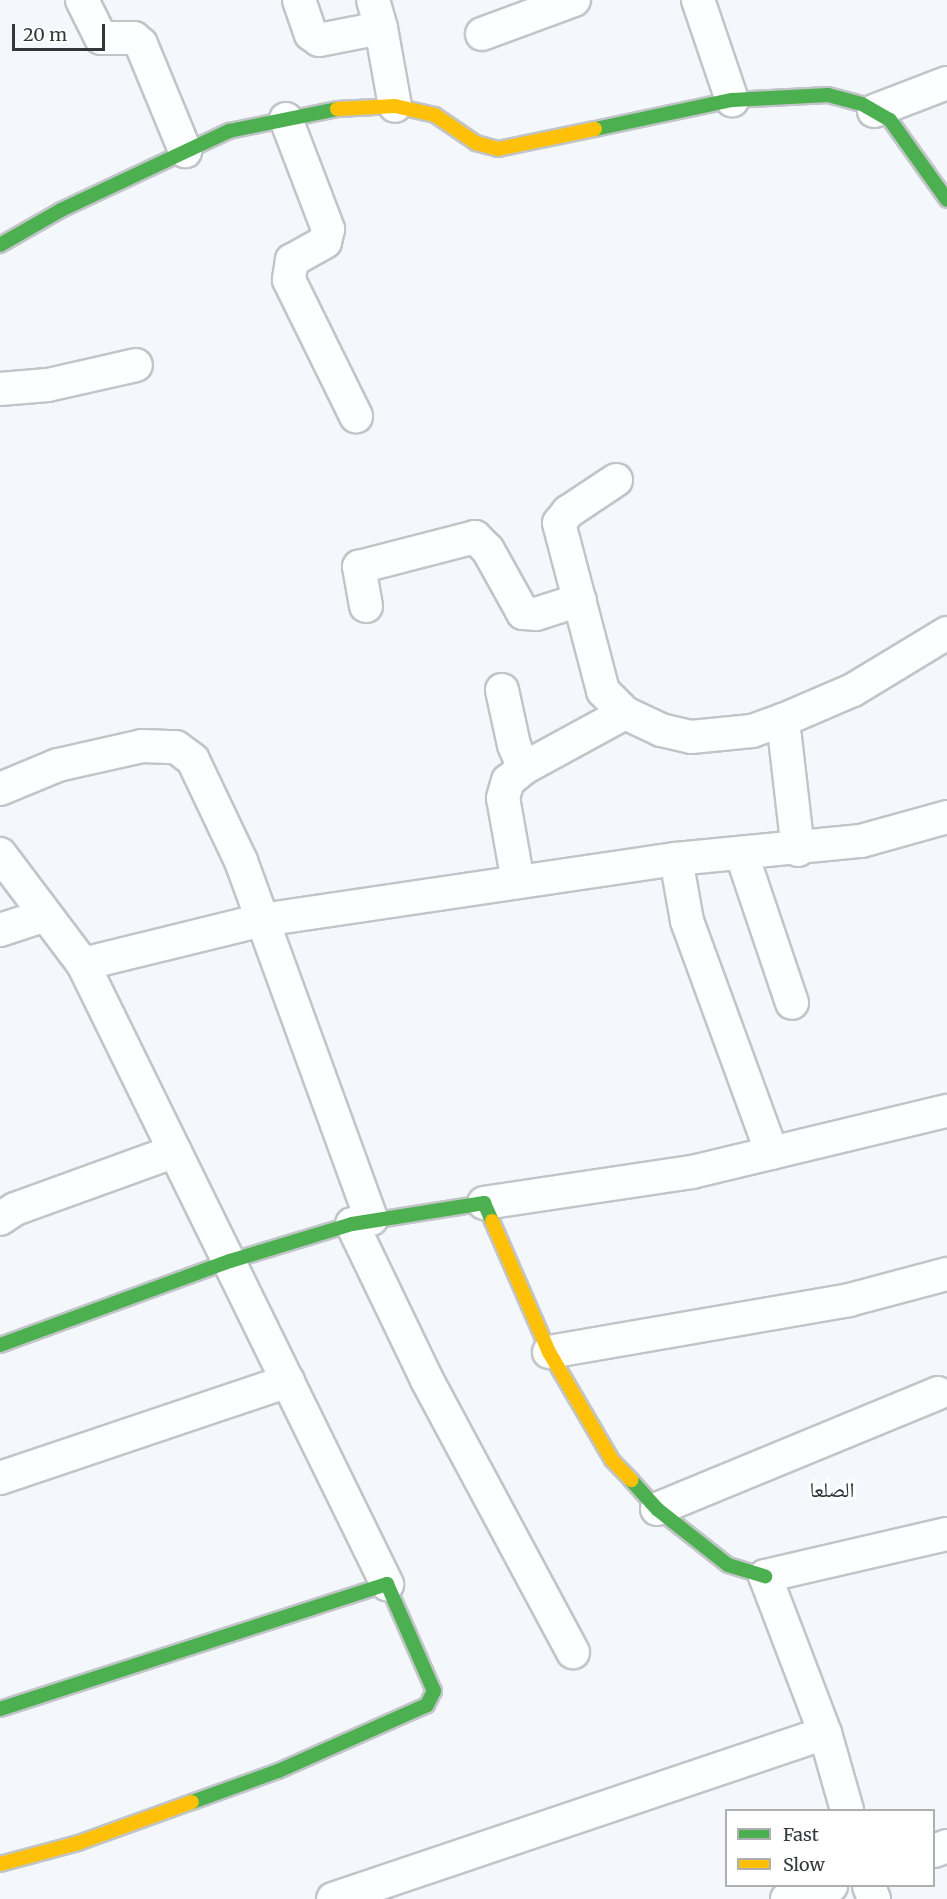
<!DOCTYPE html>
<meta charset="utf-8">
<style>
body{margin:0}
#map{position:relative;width:947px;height:1899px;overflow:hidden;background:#f4f8fc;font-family:Merriweather,"Noto Naskh Arabic",serif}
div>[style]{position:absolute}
.roads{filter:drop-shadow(2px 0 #c2c5c8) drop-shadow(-2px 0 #c2c5c8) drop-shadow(0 2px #c2c5c8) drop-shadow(0 -2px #c2c5c8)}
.street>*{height:32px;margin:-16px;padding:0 16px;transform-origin:16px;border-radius:16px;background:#fdfeff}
.fast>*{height:14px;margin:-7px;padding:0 7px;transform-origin:7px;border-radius:7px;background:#4caf50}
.slow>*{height:14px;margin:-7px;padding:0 7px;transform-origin:7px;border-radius:7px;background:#ffc107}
span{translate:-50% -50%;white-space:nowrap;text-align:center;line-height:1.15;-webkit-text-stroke:6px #fff;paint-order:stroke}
.quarter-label{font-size:21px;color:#292f34}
.legend{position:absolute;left:725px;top:1809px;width:210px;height:78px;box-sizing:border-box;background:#fff;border:2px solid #aeafb1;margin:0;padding:8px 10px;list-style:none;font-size:18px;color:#35383b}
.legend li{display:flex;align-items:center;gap:12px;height:30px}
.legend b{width:30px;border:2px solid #aeafb1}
.scale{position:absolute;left:12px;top:24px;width:93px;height:27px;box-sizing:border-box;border:3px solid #35383b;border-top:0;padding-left:8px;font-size:18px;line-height:21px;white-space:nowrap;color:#35383b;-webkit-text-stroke:4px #fff;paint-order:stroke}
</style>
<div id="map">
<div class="roads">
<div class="street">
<div style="left:82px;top:0;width:42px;rotate:63.4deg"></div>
<div style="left:101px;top:38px;width:33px"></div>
<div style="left:134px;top:38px;width:9px;rotate:41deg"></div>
<div style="left:141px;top:44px;width:116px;rotate:67.6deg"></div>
<div style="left:299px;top:0;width:36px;rotate:71deg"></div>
<div style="left:311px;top:34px;width:10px;rotate:37deg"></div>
<div style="left:319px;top:40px;width:63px;rotate:-11deg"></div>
<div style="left:381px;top:28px;width:79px;rotate:79.8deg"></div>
<div style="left:373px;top:0;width:29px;rotate:74deg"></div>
<div style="left:698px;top:0;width:106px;rotate:71.2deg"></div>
<div style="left:482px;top:34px;width:98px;rotate:-20.3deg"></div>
<div style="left:874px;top:111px;width:78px;rotate:-21deg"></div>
<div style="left:286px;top:119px;width:118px;rotate:69.1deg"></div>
<div style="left:328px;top:229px;width:13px;rotate:103deg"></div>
<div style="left:325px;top:242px;width:38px;rotate:151deg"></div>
<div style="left:292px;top:260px;width:20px;rotate:99deg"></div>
<div style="left:289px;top:280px;width:152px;rotate:63.8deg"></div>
<div style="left:0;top:389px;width:48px;rotate:-4.8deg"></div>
<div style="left:48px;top:385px;width:90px;rotate:-12.8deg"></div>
<div style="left:616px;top:480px;width:58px;rotate:146.3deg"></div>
<div style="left:568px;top:512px;width:14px;rotate:129deg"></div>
<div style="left:559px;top:523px;width:174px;rotate:75.3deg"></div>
<div style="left:603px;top:691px;width:31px;rotate:45deg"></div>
<div style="left:625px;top:713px;width:40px;rotate:25deg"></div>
<div style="left:661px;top:730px;width:31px;rotate:13deg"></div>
<div style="left:691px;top:737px;width:61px;rotate:-5.6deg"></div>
<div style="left:752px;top:731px;width:33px;rotate:-20deg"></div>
<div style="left:366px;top:606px;width:40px;rotate:-100deg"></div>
<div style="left:359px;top:567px;width:120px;rotate:-14.5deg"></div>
<div style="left:475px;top:537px;width:18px;rotate:45deg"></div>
<div style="left:488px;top:550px;width:72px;rotate:60.9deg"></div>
<div style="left:523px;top:613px;width:13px;rotate:4deg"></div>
<div style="left:536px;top:614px;width:46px;rotate:-17.7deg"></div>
<div style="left:502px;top:690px;width:56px;rotate:77.7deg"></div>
<div style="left:514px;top:745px;width:25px;rotate:67deg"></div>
<div style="left:524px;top:768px;width:115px;rotate:-28.6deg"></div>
<div style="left:0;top:789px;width:63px;rotate:-22.5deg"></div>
<div style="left:58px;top:765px;width:86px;rotate:-12.7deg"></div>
<div style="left:142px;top:746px;width:34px;rotate:2deg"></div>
<div style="left:176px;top:747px;width:21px;rotate:37deg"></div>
<div style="left:193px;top:760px;width:112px;rotate:64.6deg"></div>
<div style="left:241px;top:861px;width:381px;rotate:70deg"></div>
<div style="left:798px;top:850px;width:131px;rotate:-96.6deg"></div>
<div style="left:783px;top:720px;width:76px;rotate:-23.2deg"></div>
<div style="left:853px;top:690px;width:110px;rotate:-31.2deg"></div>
<div style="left:0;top:854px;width:138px;rotate:53deg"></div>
<div style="left:83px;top:964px;width:691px;rotate:63.88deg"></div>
<div style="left:742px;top:855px;width:156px;rotate:71.3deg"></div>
<div style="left:676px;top:859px;width:63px;rotate:79.9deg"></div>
<div style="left:687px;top:921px;width:247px;rotate:69.9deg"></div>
<div style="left:518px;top:882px;width:85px;rotate:-100.1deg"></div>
<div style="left:503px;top:798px;width:18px;rotate:-74deg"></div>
<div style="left:508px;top:781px;width:21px;rotate:-39deg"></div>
<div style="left:0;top:930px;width:48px;rotate:-18.1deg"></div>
<div style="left:83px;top:964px;width:184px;rotate:-13.8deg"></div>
<div style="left:262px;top:920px;width:418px;rotate:-8.4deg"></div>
<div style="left:676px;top:859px;width:186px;rotate:-5.6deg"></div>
<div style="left:861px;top:841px;width:89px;rotate:-15.6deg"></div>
<div style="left:484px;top:1203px;width:210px;rotate:-8.5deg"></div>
<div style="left:692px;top:1172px;width:262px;rotate:-13.5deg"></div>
<div style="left:0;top:1219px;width:18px;rotate:-34deg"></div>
<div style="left:15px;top:1209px;width:170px;rotate:-19.9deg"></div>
<div style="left:352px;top:1224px;width:173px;rotate:64.3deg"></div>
<div style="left:427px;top:1380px;width:309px;rotate:61.8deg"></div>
<div style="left:549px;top:1352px;width:304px;rotate:-9.8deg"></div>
<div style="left:849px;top:1300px;width:101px;rotate:-14.9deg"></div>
<div style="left:0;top:1478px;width:304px;rotate:-18.6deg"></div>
<div style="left:657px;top:1509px;width:304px;rotate:-22.4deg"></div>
<div style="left:847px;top:1810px;width:80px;rotate:-105.9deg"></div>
<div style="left:825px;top:1733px;width:168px;rotate:-110.9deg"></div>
<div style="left:765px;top:1576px;width:187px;rotate:-13deg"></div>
<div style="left:934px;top:1851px;width:14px;rotate:-21deg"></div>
<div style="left:869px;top:1886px;width:14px;rotate:69deg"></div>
<div style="left:333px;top:1899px;width:519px;rotate:-18.64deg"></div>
<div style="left:787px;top:1899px;width:46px;rotate:-16.5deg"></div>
</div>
<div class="fast">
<div style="left:595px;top:129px;width:140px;rotate:-12deg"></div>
<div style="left:732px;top:100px;width:96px;rotate:-3deg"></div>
<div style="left:828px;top:95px;width:35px;rotate:15deg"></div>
<div style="left:862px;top:104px;width:32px;rotate:30deg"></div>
<div style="left:890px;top:120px;width:98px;rotate:54.5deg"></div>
<div style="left:0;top:245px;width:70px;rotate:-29.8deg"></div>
<div style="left:61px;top:210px;width:186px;rotate:-25.2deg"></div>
<div style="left:229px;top:131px;width:110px;rotate:-11.5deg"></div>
<div style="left:0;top:1345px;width:245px;rotate:-20.1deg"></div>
<div style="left:230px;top:1261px;width:127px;rotate:-16.9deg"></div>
<div style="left:352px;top:1224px;width:134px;rotate:-9deg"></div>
<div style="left:484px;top:1203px;width:20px;rotate:66deg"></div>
<div style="left:631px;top:1480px;width:39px;rotate:48deg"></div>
<div style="left:657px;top:1509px;width:90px;rotate:38.3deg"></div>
<div style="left:728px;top:1565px;width:39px;rotate:17deg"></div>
<div style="left:0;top:1709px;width:407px;rotate:-17.9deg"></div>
<div style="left:387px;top:1584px;width:117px;rotate:66.3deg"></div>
<div style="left:434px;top:1691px;width:16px;rotate:117deg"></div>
<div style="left:427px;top:1705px;width:163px;rotate:156.1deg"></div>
<div style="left:278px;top:1771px;width:91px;rotate:160.2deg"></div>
</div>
<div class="slow">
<div style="left:337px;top:109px;width:58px;rotate:-3deg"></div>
<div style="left:395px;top:106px;width:41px;rotate:12.7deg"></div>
<div style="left:435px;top:115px;width:50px;rotate:34.3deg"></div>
<div style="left:476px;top:143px;width:23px;rotate:15deg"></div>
<div style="left:498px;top:149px;width:99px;rotate:-11.7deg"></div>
<div style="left:492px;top:1221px;width:143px;rotate:66.5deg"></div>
<div style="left:549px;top:1352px;width:125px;rotate:59.7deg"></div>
<div style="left:612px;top:1460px;width:28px;rotate:46deg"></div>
<div style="left:0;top:1864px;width:81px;rotate:-15.1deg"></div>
<div style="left:78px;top:1843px;width:121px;rotate:-19.8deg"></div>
</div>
</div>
<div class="quarter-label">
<span style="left:832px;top:1490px">الصلعا</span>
</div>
<ul class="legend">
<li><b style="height:8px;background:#4caf50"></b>Fast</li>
<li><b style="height:8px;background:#ffc107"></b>Slow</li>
</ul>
<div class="scale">20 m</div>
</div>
